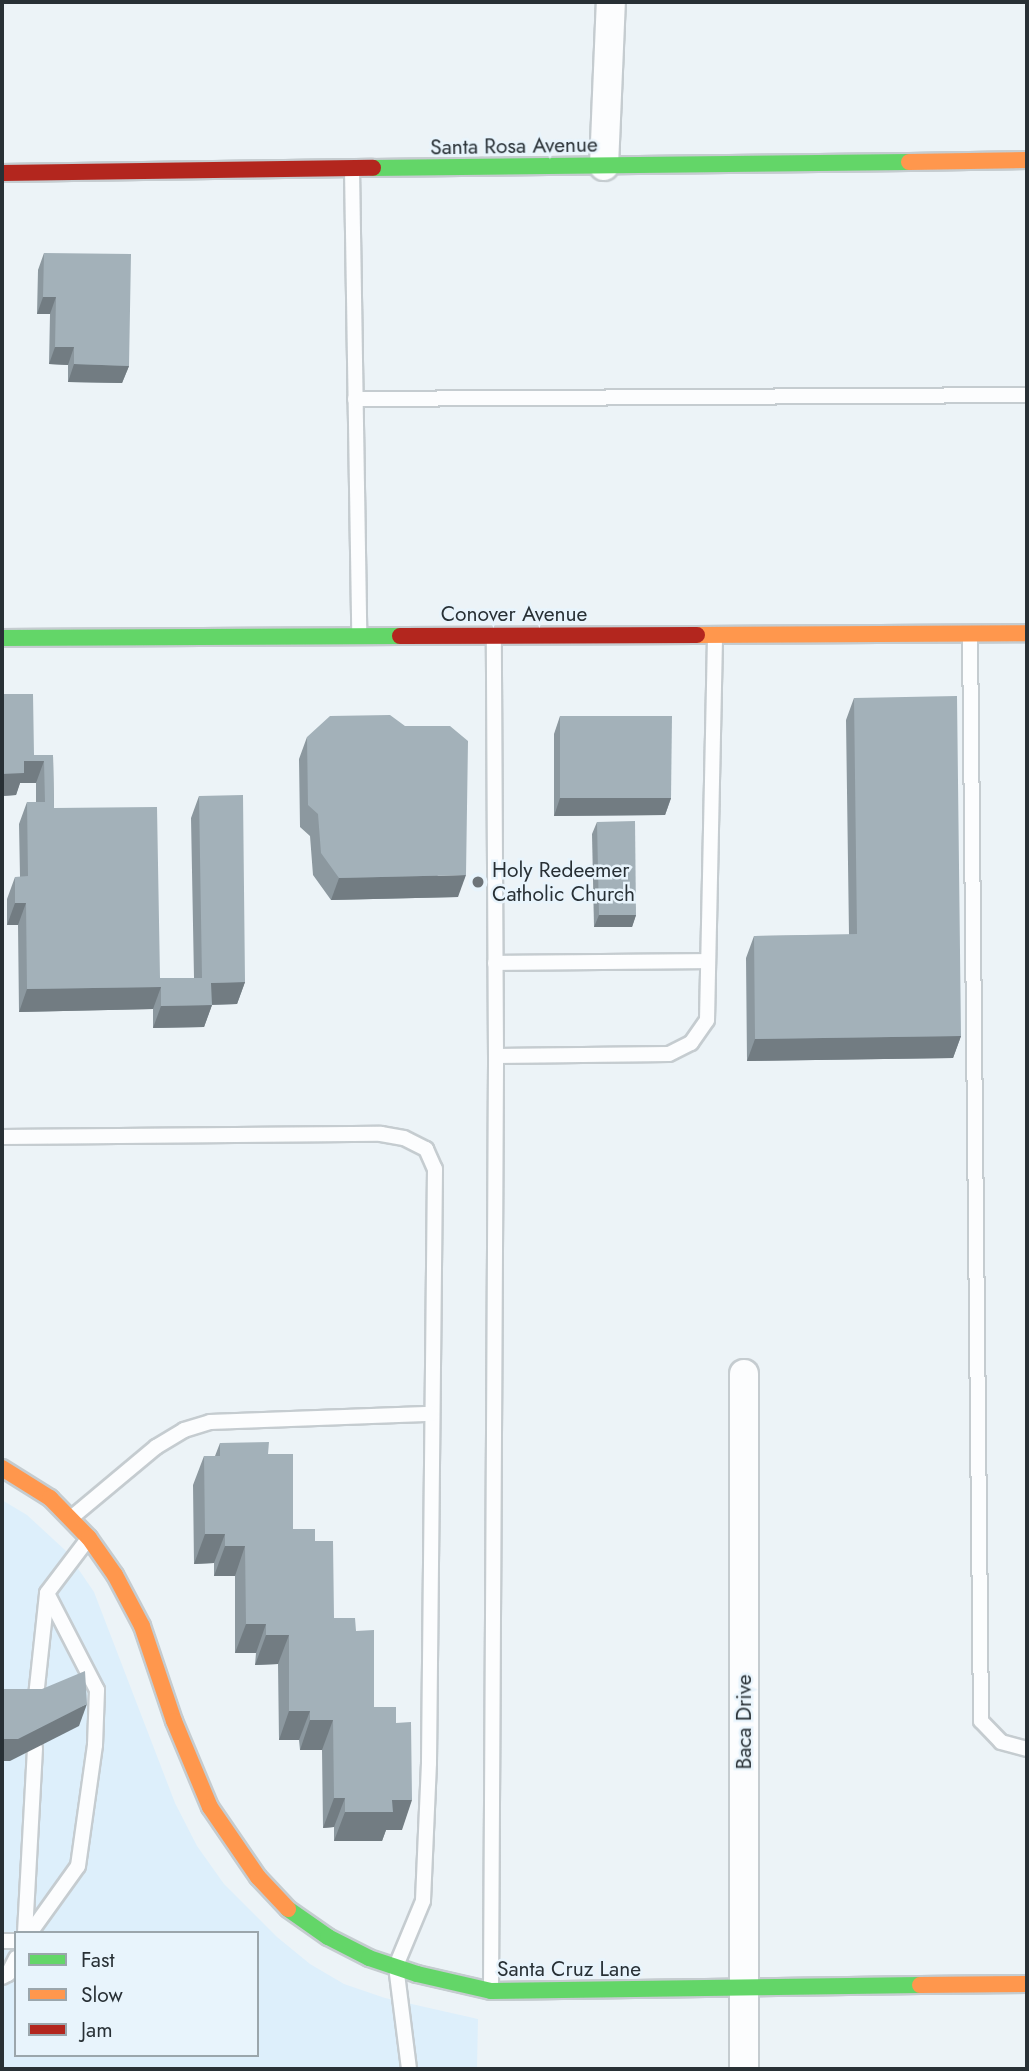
<!DOCTYPE html>
<style>
body{margin:0}
#map{position:relative;width:1029px;height:2071px;overflow:hidden;background:#ecf3f7;font-family:Jost,sans-serif}
div>[style]{position:absolute}
.built>*{inset:0;background:#ddeffb}
.roads{filter:drop-shadow(2px 0 #c5ccd0) drop-shadow(-2px 0 #c5ccd0) drop-shadow(0 2px #c5ccd0) drop-shadow(0 -2px #c5ccd0)}
.lane>*{height:14px;margin:-7px;padding:0 7px;transform-origin:7px;border-radius:7px;background:#fcfdfe}
.street>*{height:28px;margin:-14px;padding:0 14px;transform-origin:14px;border-radius:14px;background:#fcfdfe}
.fast>*{height:16px;margin:-8px;padding:0 8px;transform-origin:8px;border-radius:8px;background:#63d668}
.slow>*{height:16px;margin:-8px;padding:0 8px;transform-origin:8px;border-radius:8px;background:#ff974d}
.jam>*{height:16px;margin:-8px;padding:0 8px;transform-origin:8px;border-radius:8px;background:#b3261e}
.wall>*{inset:0;background:#8c989f}
.shaded-wall>*{inset:0;background:#727c82}
.building>*{inset:0;background:#a3b1b9}
.dots>*{width:19px;height:19px;translate:-50% -50%;box-sizing:border-box;border:4px solid #e8f4fc;border-radius:50%}
span{translate:-50% -50%;white-space:nowrap;text-align:center;line-height:1.15;-webkit-text-stroke:5px #e8f4fc;paint-order:stroke}
.street-label{font-size:21px;color:#283035}
.poi-label{font-size:21px;color:#283035}
.left{translate:0 -50%;text-align:left}
.frame{position:absolute;inset:0;border:4px solid #283035;pointer-events:none}
.legend{position:absolute;left:14px;top:1931px;width:245px;height:126px;box-sizing:border-box;background:#e8f4fc;border:2px solid #9ba6ac;margin:0;padding:9px 12px;list-style:none;font-size:21px;color:#283035}
.legend li{display:flex;align-items:center;gap:14px;height:35px}
.legend b{width:35px;border:2px solid #9ba6ac}
</style>
<div id="map">
<div class="built">
<div style="clip-path:polygon(evenodd,2px 1500px,27px 1515px,66px 1551px,94px 1592px,175px 1803px,197px 1846px,224px 1884px,277px 1937px,310px 1964px,344px 1984px,385px 1998px,478px 2019px,477px 2069px,2px 2069px,2px 1500px,16px 1933px,257px 1933px,257px 2055px,16px 2055px,16px 1933px)"></div>
</div>
<div class="roads">
<div class="lane">
<div style="left:352px;top:169px;width:466px;rotate:89.1deg"></div>
<div style="left:355px;top:399px;width:672px;rotate:-0.34deg"></div>
<div style="left:970px;top:634px;width:1087px;rotate:89.42deg"></div>
<div style="left:981px;top:1721px;width:29px;rotate:46deg"></div>
<div style="left:1001px;top:1742px;width:27px;rotate:15deg"></div>
<div style="left:495px;top:963px;width:213px;rotate:-0.5deg"></div>
<div style="left:496px;top:1056px;width:173px;rotate:-0.7deg"></div>
<div style="left:669px;top:1054px;width:25px;rotate:-27deg"></div>
<div style="left:691px;top:1043px;width:28px;rotate:-55deg"></div>
<div style="left:707px;top:1020px;width:385px;rotate:-88.8deg"></div>
<div style="left:2px;top:1137px;width:379px;rotate:-0.5deg"></div>
<div style="left:381px;top:1134px;width:23px;rotate:10deg"></div>
<div style="left:404px;top:1138px;width:25px;rotate:27deg"></div>
<div style="left:426px;top:1149px;width:22px;rotate:66deg"></div>
<div style="left:435px;top:1169px;width:594px;rotate:90.58deg"></div>
<div style="left:429px;top:1763px;width:138px;rotate:92.5deg"></div>
<div style="left:423px;top:1901px;width:70px;rotate:112.6deg"></div>
<div style="left:396px;top:1966px;width:104px;rotate:82.8deg"></div>
<div style="left:71px;top:1518px;width:111px;rotate:-39.9deg"></div>
<div style="left:156px;top:1447px;width:33px;rotate:-31deg"></div>
<div style="left:184px;top:1430px;width:27px;rotate:-17deg"></div>
<div style="left:210px;top:1422px;width:222px;rotate:-2.1deg"></div>
<div style="left:35px;top:1706px;width:113px;rotate:-83.9deg"></div>
<div style="left:25px;top:1933px;width:185px;rotate:-86.9deg"></div>
<div style="left:30px;top:1933px;width:82px;rotate:-54.4deg"></div>
<div style="left:78px;top:1866px;width:122px;rotate:-82deg"></div>
<div style="left:95px;top:1745px;width:55px;rotate:-87.9deg"></div>
<div style="left:97px;top:1690px;width:109px;rotate:-117.3deg"></div>
<div style="left:47px;top:1593px;width:68px;rotate:-52.8deg"></div>
<div style="left:2px;top:1941px;width:14px"></div>
<div style="left:2px;top:1977px;width:7px;rotate:-27deg"></div>
<div style="left:8px;top:1974px;width:18px;rotate:-63deg"></div>
<div style="left:491px;top:1989px;width:933px;rotate:-89.69deg"></div>
<div style="left:496px;top:1056px;width:419px;rotate:-90.3deg"></div>
</div>
<div class="street">
<div style="left:604px;top:166px;width:164px;rotate:-87.6deg"></div>
<div style="left:744px;top:1374px;width:695px;rotate:90deg"></div>
</div>
<div class="fast">
<div style="left:373px;top:168px;width:536px;rotate:-0.64deg"></div>
<div style="left:2px;top:638px;width:398px;rotate:-0.3deg"></div>
<div style="left:288px;top:1909px;width:49px;rotate:35deg"></div>
<div style="left:328px;top:1937px;width:46px;rotate:27.1deg"></div>
<div style="left:369px;top:1958px;width:51px;rotate:18.4deg"></div>
<div style="left:417px;top:1974px;width:76px;rotate:12.9deg"></div>
<div style="left:491px;top:1991px;width:429px;rotate:-0.8deg"></div>
</div>
<div class="slow">
<div style="left:909px;top:162px;width:118px;rotate:-1deg"></div>
<div style="left:697px;top:635px;width:330px;rotate:-0.3deg"></div>
<div style="left:2px;top:1468px;width:57px;rotate:32deg"></div>
<div style="left:50px;top:1498px;width:56px;rotate:45.7deg"></div>
<div style="left:89px;top:1538px;width:45px;rotate:54.9deg"></div>
<div style="left:115px;top:1575px;width:58px;rotate:62.1deg"></div>
<div style="left:142px;top:1626px;width:100px;rotate:71.4deg"></div>
<div style="left:174px;top:1721px;width:93px;rotate:67.3deg"></div>
<div style="left:210px;top:1807px;width:85px;rotate:55.6deg"></div>
<div style="left:258px;top:1877px;width:44px;rotate:46.8deg"></div>
<div style="left:920px;top:1985px;width:107px;rotate:-0.5deg"></div>
</div>
<div class="jam">
<div style="left:2px;top:173px;width:371px;rotate:-0.8deg"></div>
<div style="left:400px;top:636px;width:297px;rotate:-0.2deg"></div>
</div>
</div>
<div class="wall">
<div style="clip-path:polygon(44px 253px,129px 366px,122px 383px,68px 382px,68px 365px,49px 364px,50px 314px,37px 314px,38px 270px)"></div>
<div style="clip-path:polygon(2px 694px,34px 755px,53px 755px,54px 808px,160px 978px,194px 978px,191px 818px,199px 796px,245px 982px,237px 1004px,212px 1005px,204px 1027px,153px 1028px,153px 1009px,19px 1012px,18px 925px,7px 925px,7px 899px,15px 877px,20px 877px,19px 824px,27px 802px,36px 802px,36px 783px,20px 783px,16px 795px,2px 796px)"></div>
<div style="clip-path:polygon(854px 698px,961px 1036px,953px 1058px,747px 1061px,746px 958px,754px 936px,849px 935px,846px 720px)"></div>
<div style="clip-path:polygon(560px 716px,671px 798px,665px 815px,554px 816px,554px 734px)"></div>
<div style="clip-path:polygon(307px 737px,458px 897px,331px 900px,313px 875px,310px 836px,300px 827px,299px 759px)"></div>
<div style="clip-path:polygon(597px 822px,636px 915px,632px 927px,594px 927px,592px 834px)"></div>
<div style="clip-path:polygon(220px 1443px,268px 1454px,293px 1529px,315px 1541px,334px 1618px,356px 1631px,374px 1707px,396px 1723px,402px 1830px,386px 1830px,382px 1841px,334px 1841px,334px 1827px,323px 1828px,322px 1750px,300px 1750px,299px 1740px,279px 1740px,278px 1664px,255px 1665px,256px 1653px,235px 1653px,235px 1576px,214px 1576px,214px 1563px,194px 1564px,193px 1485px,204px 1456px,215px 1456px)"></div>
</div>
<div class="shaded-wall">
<div style="clip-path:polygon(43px 297px,56px 297px,50px 314px,37px 314px)"></div>
<div style="clip-path:polygon(55px 347px,74px 347px,68px 365px,49px 364px)"></div>
<div style="clip-path:polygon(74px 364px,129px 366px,122px 383px,68px 382px)"></div>
<div style="clip-path:polygon(24px 761px,44px 761px,36px 783px,20px 783px,16px 795px,2px 796px,2px 774px)"></div>
<div style="clip-path:polygon(560px 798px,671px 798px,665px 815px,554px 816px)"></div>
<div style="clip-path:polygon(466px 875px,458px 897px,331px 900px,339px 878px)"></div>
<div style="clip-path:polygon(15px 903px,26px 903px,18px 925px,7px 925px)"></div>
<div style="clip-path:polygon(599px 915px,636px 915px,632px 927px,594px 927px)"></div>
<div style="clip-path:polygon(245px 982px,237px 1004px,203px 1005px,211px 983px)"></div>
<div style="clip-path:polygon(161px 987px,153px 1009px,19px 1012px,27px 989px)"></div>
<div style="clip-path:polygon(212px 1005px,204px 1027px,153px 1028px,161px 1006px)"></div>
<div style="clip-path:polygon(961px 1036px,953px 1058px,747px 1061px,755px 1039px)"></div>
<div style="clip-path:polygon(205px 1534px,225px 1534px,214px 1563px,194px 1564px)"></div>
<div style="clip-path:polygon(225px 1546px,245px 1546px,235px 1576px,214px 1576px)"></div>
<div style="clip-path:polygon(246px 1624px,266px 1624px,256px 1653px,235px 1653px)"></div>
<div style="clip-path:polygon(266px 1635px,289px 1635px,278px 1664px,255px 1665px)"></div>
<div style="clip-path:polygon(87px 1704px,79px 1726px,10px 1761px,2px 1761px,2px 1739px)"></div>
<div style="clip-path:polygon(289px 1711px,310px 1711px,299px 1740px,279px 1740px)"></div>
<div style="clip-path:polygon(310px 1720px,333px 1720px,322px 1750px,300px 1750px)"></div>
<div style="clip-path:polygon(334px 1798px,345px 1798px,334px 1827px,323px 1828px)"></div>
<div style="clip-path:polygon(392px 1800px,412px 1800px,402px 1830px,386px 1830px,382px 1841px,334px 1841px,345px 1812px)"></div>
</div>
<div class="building">
<div style="clip-path:polygon(44px 253px,131px 254px,129px 366px,74px 364px,74px 347px,55px 347px,56px 297px,43px 297px)"></div>
<div style="clip-path:polygon(2px 694px,33px 694px,34px 755px,53px 755px,54px 808px,157px 807px,160px 978px,202px 978px,199px 796px,243px 795px,245px 982px,211px 983px,212px 1005px,161px 1006px,161px 987px,27px 989px,26px 903px,15px 903px,15px 877px,28px 876px,27px 802px,45px 802px,44px 761px,24px 761px,24px 773px,2px 774px)"></div>
<div style="clip-path:polygon(957px 696px,961px 1036px,755px 1039px,754px 936px,857px 934px,854px 698px)"></div>
<div style="clip-path:polygon(390px 715px,405px 726px,450px 726px,468px 741px,466px 875px,339px 878px,321px 853px,318px 814px,308px 805px,307px 737px,330px 716px)"></div>
<div style="clip-path:polygon(560px 716px,672px 716px,671px 798px,560px 798px)"></div>
<div style="clip-path:polygon(635px 821px,636px 915px,599px 915px,597px 822px)"></div>
<div style="clip-path:polygon(269px 1442px,268px 1454px,293px 1454px,293px 1529px,315px 1529px,315px 1541px,333px 1541px,334px 1618px,355px 1618px,356px 1631px,374px 1630px,374px 1707px,396px 1707px,396px 1723px,411px 1722px,412px 1800px,392px 1800px,393px 1812px,345px 1812px,345px 1798px,334px 1798px,333px 1720px,310px 1720px,310px 1711px,289px 1711px,289px 1635px,266px 1635px,266px 1624px,246px 1624px,245px 1546px,225px 1546px,225px 1534px,205px 1534px,204px 1456px,220px 1456px,220px 1443px)"></div>
<div style="clip-path:polygon(85px 1671px,87px 1704px,18px 1739px,2px 1739px,2px 1689px,42px 1689px)"></div>
</div>
<div class="dots">
<div style="left:478px;top:882px;background:#6d7479"></div>
</div>
<div class="street-label">
<span style="left:514px;top:146px;rotate:-1deg">Santa Rosa Avenue</span>
<span style="left:514px;top:614px">Conover Avenue</span>
<span style="left:744px;top:1722px;rotate:-90deg">Baca Drive</span>
<span style="left:569px;top:1969px">Santa Cruz Lane</span>
</div>
<div class="poi-label">
<span class="left" style="left:492px;top:882px">Holy Redeemer<br>Catholic Church</span>
</div>
<div class="frame"></div>
<ul class="legend">
<li><b style="height:9px;background:#63d668"></b>Fast</li>
<li><b style="height:9px;background:#ff974d"></b>Slow</li>
<li><b style="height:9px;background:#b3261e"></b>Jam</li>
</ul>
</div>
